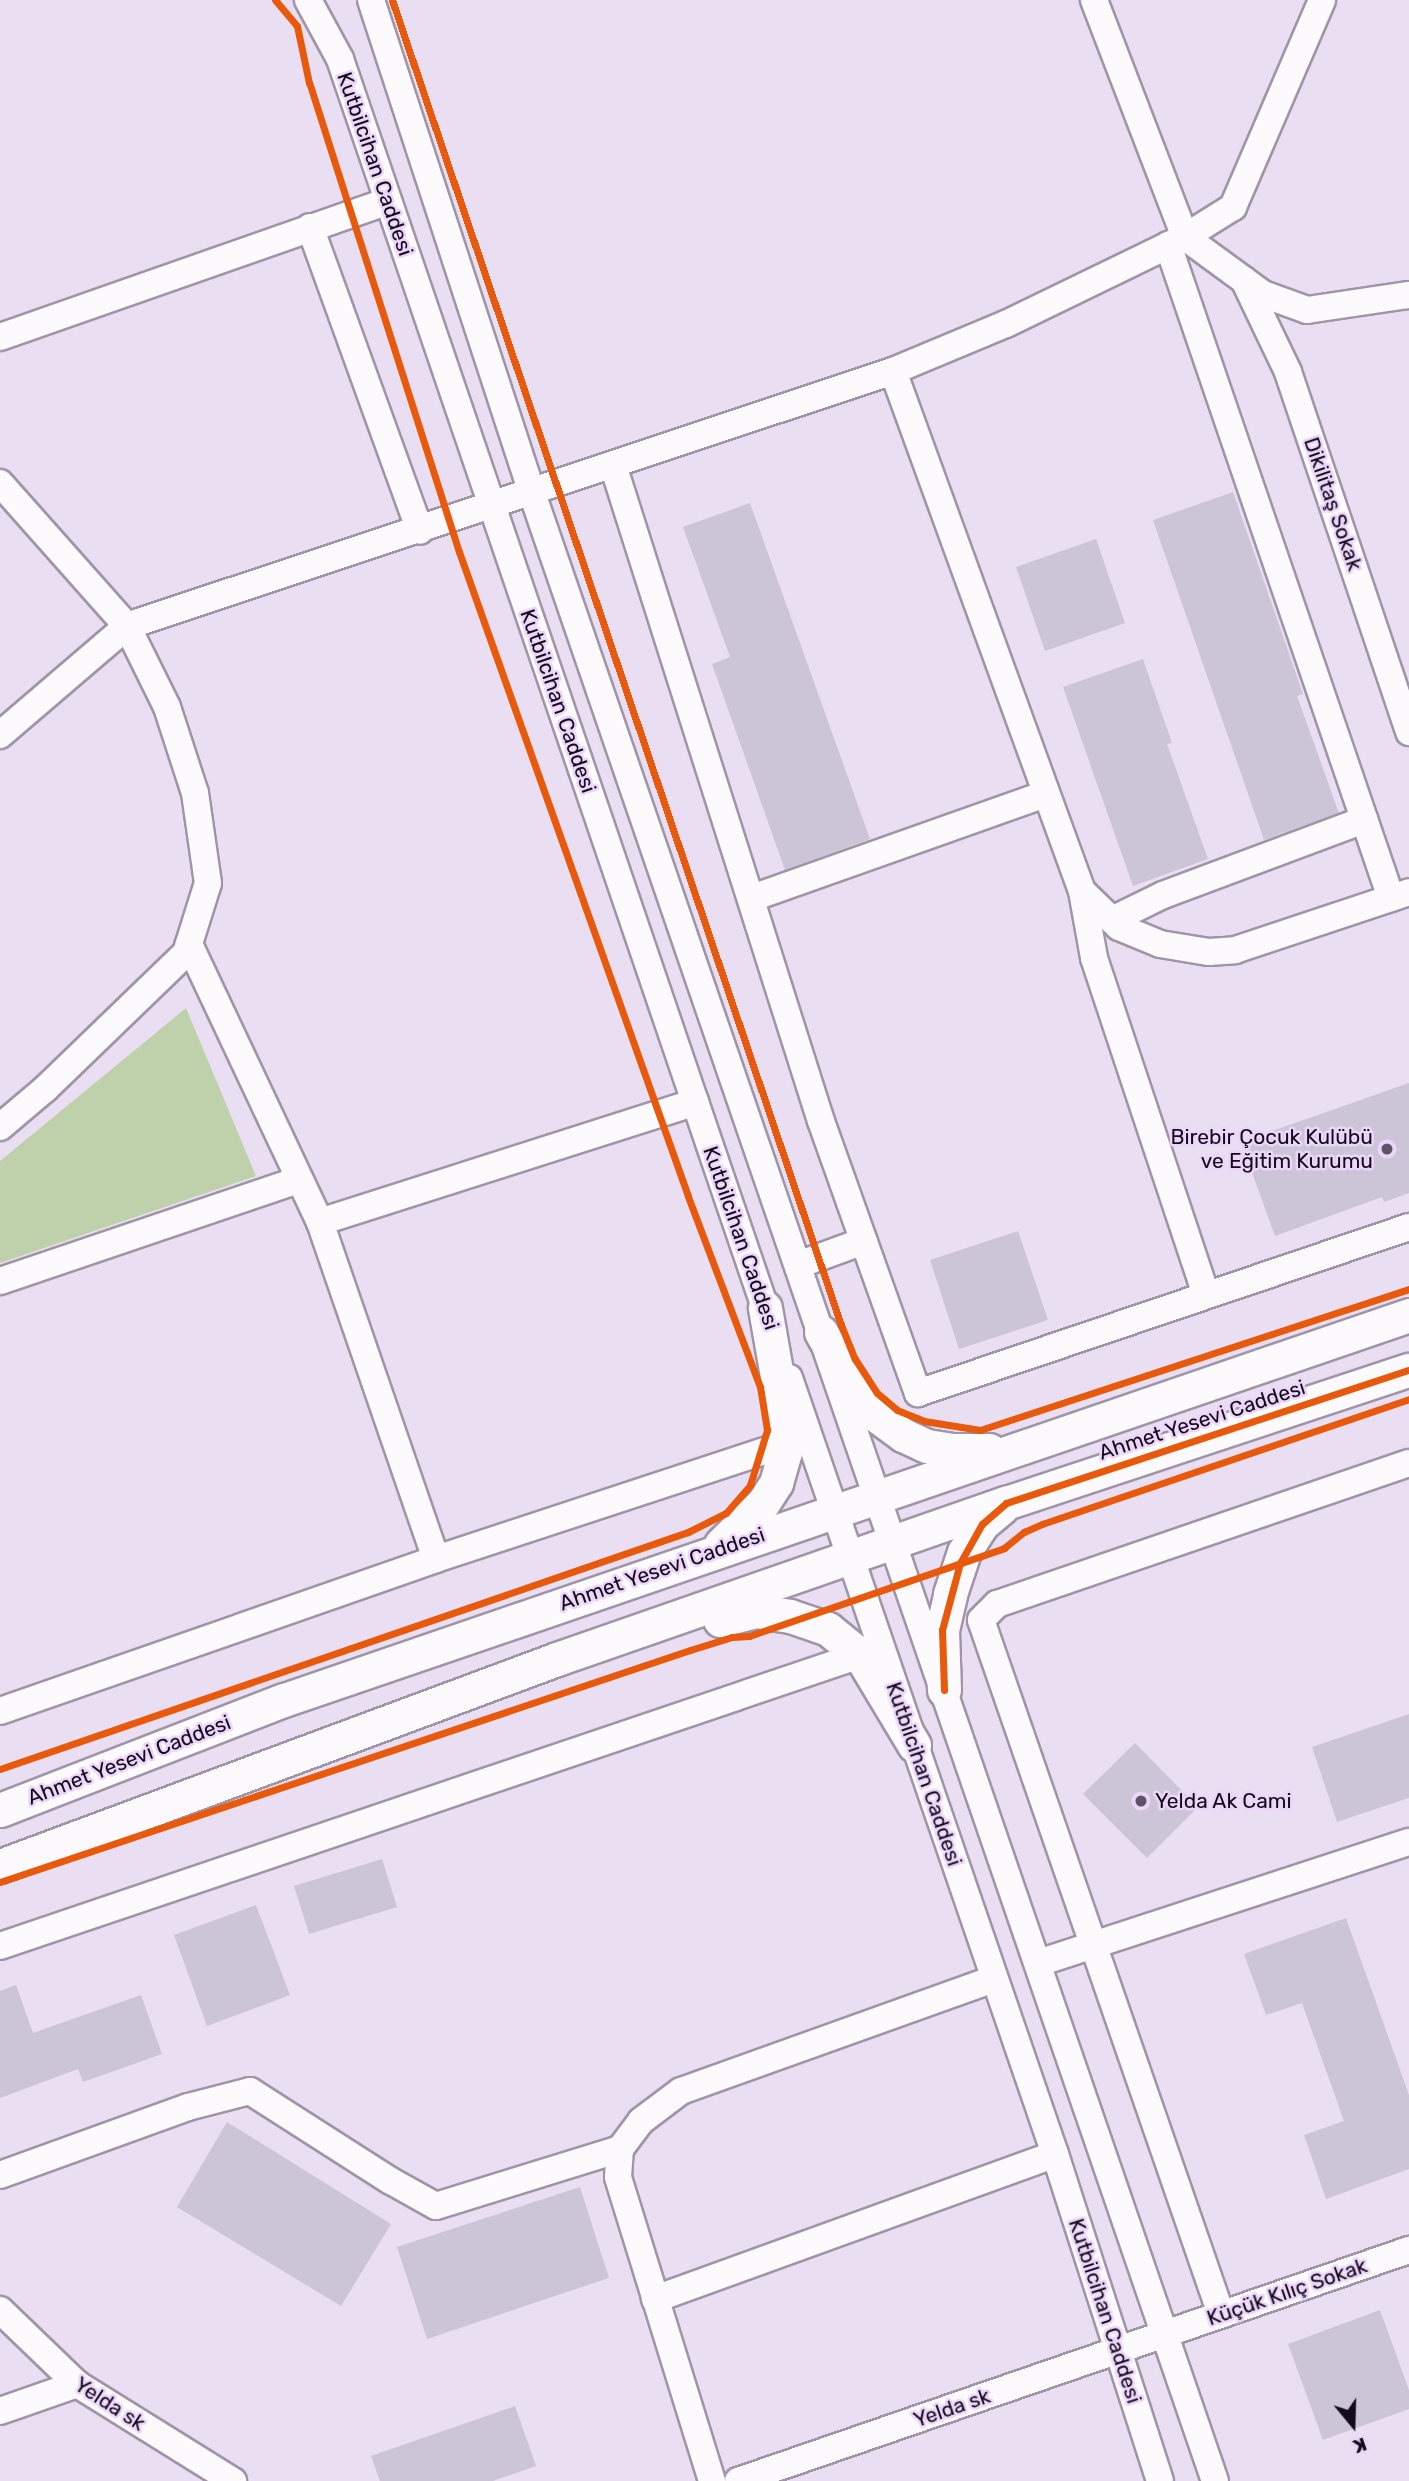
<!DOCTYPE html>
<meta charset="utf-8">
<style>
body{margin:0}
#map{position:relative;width:1409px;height:2481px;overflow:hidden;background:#eadef2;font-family:Rubik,sans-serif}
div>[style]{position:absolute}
.green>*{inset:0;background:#bfd1aa}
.building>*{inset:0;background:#ccc5d8}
.roads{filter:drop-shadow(2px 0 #9f95a6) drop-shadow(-2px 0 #9f95a6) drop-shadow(0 2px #9f95a6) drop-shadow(0 -2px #9f95a6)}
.minor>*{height:26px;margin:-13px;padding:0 13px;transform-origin:13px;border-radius:13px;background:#fcfafd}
.major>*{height:33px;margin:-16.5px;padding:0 16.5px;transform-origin:16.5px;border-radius:16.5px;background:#fcfafd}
.cycleway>*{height:7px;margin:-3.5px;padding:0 3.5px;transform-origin:3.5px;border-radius:3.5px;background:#e8590c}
.dots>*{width:19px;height:19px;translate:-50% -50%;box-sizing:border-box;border:4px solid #ebd6fa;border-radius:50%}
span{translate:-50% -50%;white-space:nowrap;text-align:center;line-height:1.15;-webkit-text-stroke:5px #ebd6fa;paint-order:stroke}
.street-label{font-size:21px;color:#140a1a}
.poi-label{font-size:21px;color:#140a1a}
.right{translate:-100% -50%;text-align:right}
.left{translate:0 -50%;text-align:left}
.north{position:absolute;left:1318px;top:2390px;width:70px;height:70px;-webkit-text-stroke:5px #ebd6fa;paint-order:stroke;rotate:161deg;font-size:19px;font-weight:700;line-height:28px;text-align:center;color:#140a1a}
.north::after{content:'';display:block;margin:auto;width:24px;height:32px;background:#140a1a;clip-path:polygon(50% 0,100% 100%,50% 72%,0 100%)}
</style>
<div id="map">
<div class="green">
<div style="clip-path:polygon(186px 1008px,256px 1176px,0 1263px,0 1161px)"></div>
</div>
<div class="building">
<div style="clip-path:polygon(1233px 492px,1303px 694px,1297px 696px,1339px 813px,1264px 840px,1153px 520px)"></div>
<div style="clip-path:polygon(750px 503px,870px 839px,785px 870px,712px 664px,730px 657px,683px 527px)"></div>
<div style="clip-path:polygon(1096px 539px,1125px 623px,1045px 651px,1016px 567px)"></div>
<div style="clip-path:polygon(1143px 659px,1172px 743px,1167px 744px,1208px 859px,1133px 886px,1063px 687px)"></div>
<div style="clip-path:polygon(1409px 1083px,1409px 1193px,1384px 1202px,1382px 1197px,1275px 1236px,1241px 1142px)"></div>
<div style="clip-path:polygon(1018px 1231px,1048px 1320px,959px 1349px,930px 1260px)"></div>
<div style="clip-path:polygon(1409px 1714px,1409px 1798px,1337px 1822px,1312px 1747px)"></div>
<div style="clip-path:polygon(1135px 1743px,1198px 1807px,1147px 1858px,1083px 1794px)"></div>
<div style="clip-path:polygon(382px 1859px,397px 1907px,309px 1934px,294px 1886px)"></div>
<div style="clip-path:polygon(256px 1905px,290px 1995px,207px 2026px,174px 1935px)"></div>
<div style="clip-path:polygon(1346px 1918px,1409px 2095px,1409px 2169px,1326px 2199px,1304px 2135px,1344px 2121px,1302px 2003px,1266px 2015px,1244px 1954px)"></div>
<div style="clip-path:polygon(16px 1985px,33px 2033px,141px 1995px,162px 2054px,83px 2082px,78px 2069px,0 2098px,0 1991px)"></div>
<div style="clip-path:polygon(227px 2122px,391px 2224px,341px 2306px,177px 2207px)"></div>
<div style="clip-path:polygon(580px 2187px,609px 2278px,427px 2339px,397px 2247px)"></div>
<div style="clip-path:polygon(1380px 2310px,1409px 2390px,1409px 2409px,1323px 2440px,1288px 2344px)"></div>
<div style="clip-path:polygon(515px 2406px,536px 2466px,493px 2481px,380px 2481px,371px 2456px)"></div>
</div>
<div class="roads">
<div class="minor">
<div style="left:308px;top:0;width:67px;rotate:61.5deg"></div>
<div style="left:340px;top:59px;width:1337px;rotate:71.2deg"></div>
<div style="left:371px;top:0;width:519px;rotate:71.91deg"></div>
<div style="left:532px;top:493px;width:2102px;rotate:71.04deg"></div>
<div style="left:1094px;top:0;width:254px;rotate:69deg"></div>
<div style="left:310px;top:227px;width:323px;rotate:70.1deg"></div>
<div style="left:1185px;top:237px;width:97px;rotate:36.2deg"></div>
<div style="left:1263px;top:294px;width:47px;rotate:20deg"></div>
<div style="left:1307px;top:310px;width:103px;rotate:-8.4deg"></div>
<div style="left:1168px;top:245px;width:690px;rotate:71.14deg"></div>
<div style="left:1244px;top:280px;width:102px;rotate:64.4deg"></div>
<div style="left:1288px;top:372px;width:380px;rotate:71.4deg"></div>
<div style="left:0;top:337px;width:411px;rotate:-19.3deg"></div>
<div style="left:893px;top:371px;width:553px;rotate:70.03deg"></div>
<div style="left:1082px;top:891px;width:68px;rotate:79.8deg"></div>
<div style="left:1094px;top:958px;width:354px;rotate:71.6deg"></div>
<div style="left:613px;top:465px;width:688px;rotate:72.41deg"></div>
<div style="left:821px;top:1121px;width:289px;rotate:70.4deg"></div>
<div style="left:918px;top:1393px;width:518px;rotate:-18.68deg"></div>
<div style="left:0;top:483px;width:191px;rotate:48.4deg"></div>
<div style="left:127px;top:626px;width:90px;rotate:63.7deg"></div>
<div style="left:167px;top:707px;width:90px;rotate:72deg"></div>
<div style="left:195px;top:793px;width:91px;rotate:81.8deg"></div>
<div style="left:208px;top:883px;width:73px;rotate:107.4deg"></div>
<div style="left:186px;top:953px;width:196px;rotate:136deg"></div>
<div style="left:45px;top:1089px;width:59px;rotate:139.8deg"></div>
<div style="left:0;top:735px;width:167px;rotate:-40.6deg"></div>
<div style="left:127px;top:626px;width:807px;rotate:-18.41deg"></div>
<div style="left:893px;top:371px;width:122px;rotate:-22.6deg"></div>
<div style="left:1006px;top:324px;width:199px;rotate:-25.9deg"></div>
<div style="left:1185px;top:237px;width:57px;rotate:-32deg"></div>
<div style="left:1233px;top:207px;width:225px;rotate:-66.7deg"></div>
<div style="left:1082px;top:891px;width:52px;rotate:44.2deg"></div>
<div style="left:1119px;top:927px;width:44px;rotate:22.5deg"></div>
<div style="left:1160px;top:944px;width:50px;rotate:9.3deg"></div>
<div style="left:1209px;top:952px;width:26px;rotate:-4deg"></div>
<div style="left:1235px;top:950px;width:183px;rotate:-18.4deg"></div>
<div style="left:752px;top:898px;width:312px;rotate:-19.5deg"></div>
<div style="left:1112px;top:920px;width:57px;rotate:-26.1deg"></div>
<div style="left:1163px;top:895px;width:215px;rotate:-20.5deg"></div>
<div style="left:189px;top:944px;width:307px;rotate:64.8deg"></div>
<div style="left:320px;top:1222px;width:356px;rotate:71deg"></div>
<div style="left:320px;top:1222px;width:394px;rotate:-17.7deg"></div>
<div style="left:798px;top:1265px;width:70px;rotate:-20deg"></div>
<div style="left:0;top:1281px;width:316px;rotate:-18.7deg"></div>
<div style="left:789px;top:1378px;width:820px;rotate:71.08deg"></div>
<div style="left:1055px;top:2154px;width:343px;rotate:72.2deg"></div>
<div style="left:0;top:1711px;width:462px;rotate:-19.2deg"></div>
<div style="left:436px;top:1559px;width:367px;rotate:-18.2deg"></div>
<div style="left:0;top:1946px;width:908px;rotate:-18.69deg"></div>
<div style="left:1038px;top:1963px;width:390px;rotate:-18.1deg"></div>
<div style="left:0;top:2175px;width:200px;rotate:-19.9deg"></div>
<div style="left:188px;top:2107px;width:64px;rotate:-14.5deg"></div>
<div style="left:250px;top:2091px;width:167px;rotate:32.6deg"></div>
<div style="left:391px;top:2181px;width:51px;rotate:29.1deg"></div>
<div style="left:436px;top:2206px;width:193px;rotate:-17.2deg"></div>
<div style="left:655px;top:2299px;width:425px;rotate:-19.9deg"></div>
<div style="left:0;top:2310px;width:107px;rotate:43.9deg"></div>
<div style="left:77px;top:2384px;width:184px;rotate:31.9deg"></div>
<div style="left:1221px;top:2314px;width:734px;rotate:-109.08deg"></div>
<div style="left:981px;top:1620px;width:23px;rotate:-45deg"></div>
<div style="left:997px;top:1604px;width:435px;rotate:-18.9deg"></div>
<div style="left:0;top:2411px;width:82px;rotate:-19.3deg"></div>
<div style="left:712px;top:2481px;width:318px;rotate:-107.2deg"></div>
<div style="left:618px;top:2177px;width:28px;rotate:-86deg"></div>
<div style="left:620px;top:2149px;width:35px;rotate:-53deg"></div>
<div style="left:641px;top:2121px;width:50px;rotate:-36.9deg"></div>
<div style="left:681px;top:2091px;width:331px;rotate:-19.7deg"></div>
<div style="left:738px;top:2481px;width:710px;rotate:-19deg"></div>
</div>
<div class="major">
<div style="left:821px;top:1332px;width:73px;rotate:60.3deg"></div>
<div style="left:857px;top:1395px;width:25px;rotate:48deg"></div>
<div style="left:874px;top:1414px;width:36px;rotate:36deg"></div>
<div style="left:903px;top:1435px;width:26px;rotate:25deg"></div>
<div style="left:927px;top:1446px;width:26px;rotate:9deg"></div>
<div style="left:953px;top:1450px;width:36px"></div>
<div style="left:721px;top:1544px;width:59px;rotate:-44.3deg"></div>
<div style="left:763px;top:1503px;width:24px;rotate:-57deg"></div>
<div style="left:776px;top:1483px;width:32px;rotate:-74deg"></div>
<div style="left:785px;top:1452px;width:36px;rotate:-92deg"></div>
<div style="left:784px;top:1416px;width:110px;rotate:-100deg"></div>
<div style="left:720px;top:1620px;width:36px;rotate:-14deg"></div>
<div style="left:755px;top:1611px;width:35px;rotate:8deg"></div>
<div style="left:790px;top:1616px;width:40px;rotate:18.9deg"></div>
<div style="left:828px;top:1629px;width:41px;rotate:39.1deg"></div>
<div style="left:860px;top:1655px;width:105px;rotate:59deg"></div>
<div style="left:944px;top:1690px;width:60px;rotate:-91.9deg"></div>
<div style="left:942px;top:1630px;width:37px;rotate:-77deg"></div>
<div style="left:950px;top:1594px;width:44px;rotate:-71.6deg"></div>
<div style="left:964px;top:1552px;width:33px;rotate:-57deg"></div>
<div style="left:982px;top:1524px;width:26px;rotate:-40deg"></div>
<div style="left:0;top:1810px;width:305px;rotate:-21.2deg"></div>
<div style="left:284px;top:1700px;width:1189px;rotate:-18.89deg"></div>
<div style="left:0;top:1866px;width:594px;rotate:-20.39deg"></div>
<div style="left:557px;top:1659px;width:475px;rotate:-19.2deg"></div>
<div style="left:1006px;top:1503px;width:424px;rotate:-18.3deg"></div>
</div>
</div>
<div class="cycleway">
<div style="left:392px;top:0;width:1399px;rotate:71.28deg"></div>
<div style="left:841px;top:1325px;width:37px;rotate:68deg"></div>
<div style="left:855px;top:1359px;width:40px;rotate:57.1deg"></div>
<div style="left:877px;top:1393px;width:26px;rotate:40deg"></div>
<div style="left:897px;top:1410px;width:29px;rotate:22deg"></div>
<div style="left:924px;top:1421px;width:57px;rotate:9.1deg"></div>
<div style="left:980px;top:1430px;width:452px;rotate:-18.2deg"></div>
<div style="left:944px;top:1690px;width:60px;rotate:-91.9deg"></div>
<div style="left:942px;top:1630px;width:69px;rotate:-75deg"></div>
<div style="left:960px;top:1563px;width:45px;rotate:-60.6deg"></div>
<div style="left:982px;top:1524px;width:32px;rotate:-41deg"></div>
<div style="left:1006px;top:1503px;width:424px;rotate:-18.3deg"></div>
<div style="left:0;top:1769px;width:728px;rotate:-19.01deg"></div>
<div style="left:688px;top:1532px;width:42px;rotate:-26.6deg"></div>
<div style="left:726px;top:1513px;width:37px;rotate:-49deg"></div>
<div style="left:750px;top:1485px;width:58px;rotate:-72.8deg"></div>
<div style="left:767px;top:1430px;width:44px;rotate:-99.2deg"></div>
<div style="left:760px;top:1387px;width:204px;rotate:-110.7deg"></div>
<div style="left:688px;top:1196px;width:684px;rotate:-109.57deg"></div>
<div style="left:459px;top:552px;width:492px;rotate:-107.7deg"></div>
<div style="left:309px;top:83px;width:58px;rotate:-101.9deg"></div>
<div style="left:297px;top:26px;width:34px;rotate:-130deg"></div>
<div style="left:0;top:1882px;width:728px;rotate:-18.58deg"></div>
<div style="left:690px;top:1650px;width:44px;rotate:-17.2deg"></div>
<div style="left:732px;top:1637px;width:17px;rotate:-3deg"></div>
<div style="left:749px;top:1636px;width:270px;rotate:-19deg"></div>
<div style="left:1004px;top:1548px;width:26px;rotate:-39deg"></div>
<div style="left:1024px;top:1532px;width:20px;rotate:-24deg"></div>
<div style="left:1042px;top:1524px;width:388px;rotate:-18.8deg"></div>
</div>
<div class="dots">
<div style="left:1387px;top:1149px;background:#5f5466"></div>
<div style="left:1141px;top:1801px;background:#5f5466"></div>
</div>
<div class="street-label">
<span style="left:375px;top:164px;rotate:71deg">Kutbilcihan Caddesi</span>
<span style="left:1333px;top:504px;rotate:71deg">Dikilitaş Sokak</span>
<span style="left:558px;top:701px;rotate:71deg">Kutbilcihan Caddesi</span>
<span style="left:741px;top:1238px;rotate:71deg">Kutbilcihan Caddesi</span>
<span style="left:1202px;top:1420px;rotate:-18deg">Ahmet Yesevi Caddesi</span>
<span style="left:662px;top:1569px;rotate:-19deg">Ahmet Yesevi Caddesi</span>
<span style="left:129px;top:1760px;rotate:-21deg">Ahmet Yesevi Caddesi</span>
<span style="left:924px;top:1774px;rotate:71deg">Kutbilcihan Caddesi</span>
<span style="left:1287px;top:2292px;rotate:-19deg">Küçük Kılıç Sokak</span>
<span style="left:1105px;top:2311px;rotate:72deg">Kutbilcihan Caddesi</span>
<span style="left:110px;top:2404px;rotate:33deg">Yelda sk</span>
<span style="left:952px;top:2408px;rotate:-19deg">Yelda sk</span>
</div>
<div class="poi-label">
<span class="right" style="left:1373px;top:1149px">Birebir Çocuk Kulübü<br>ve Eğitim Kurumu</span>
<span class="left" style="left:1155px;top:1801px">Yelda Ak Cami</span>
</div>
<div class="north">K</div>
</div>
